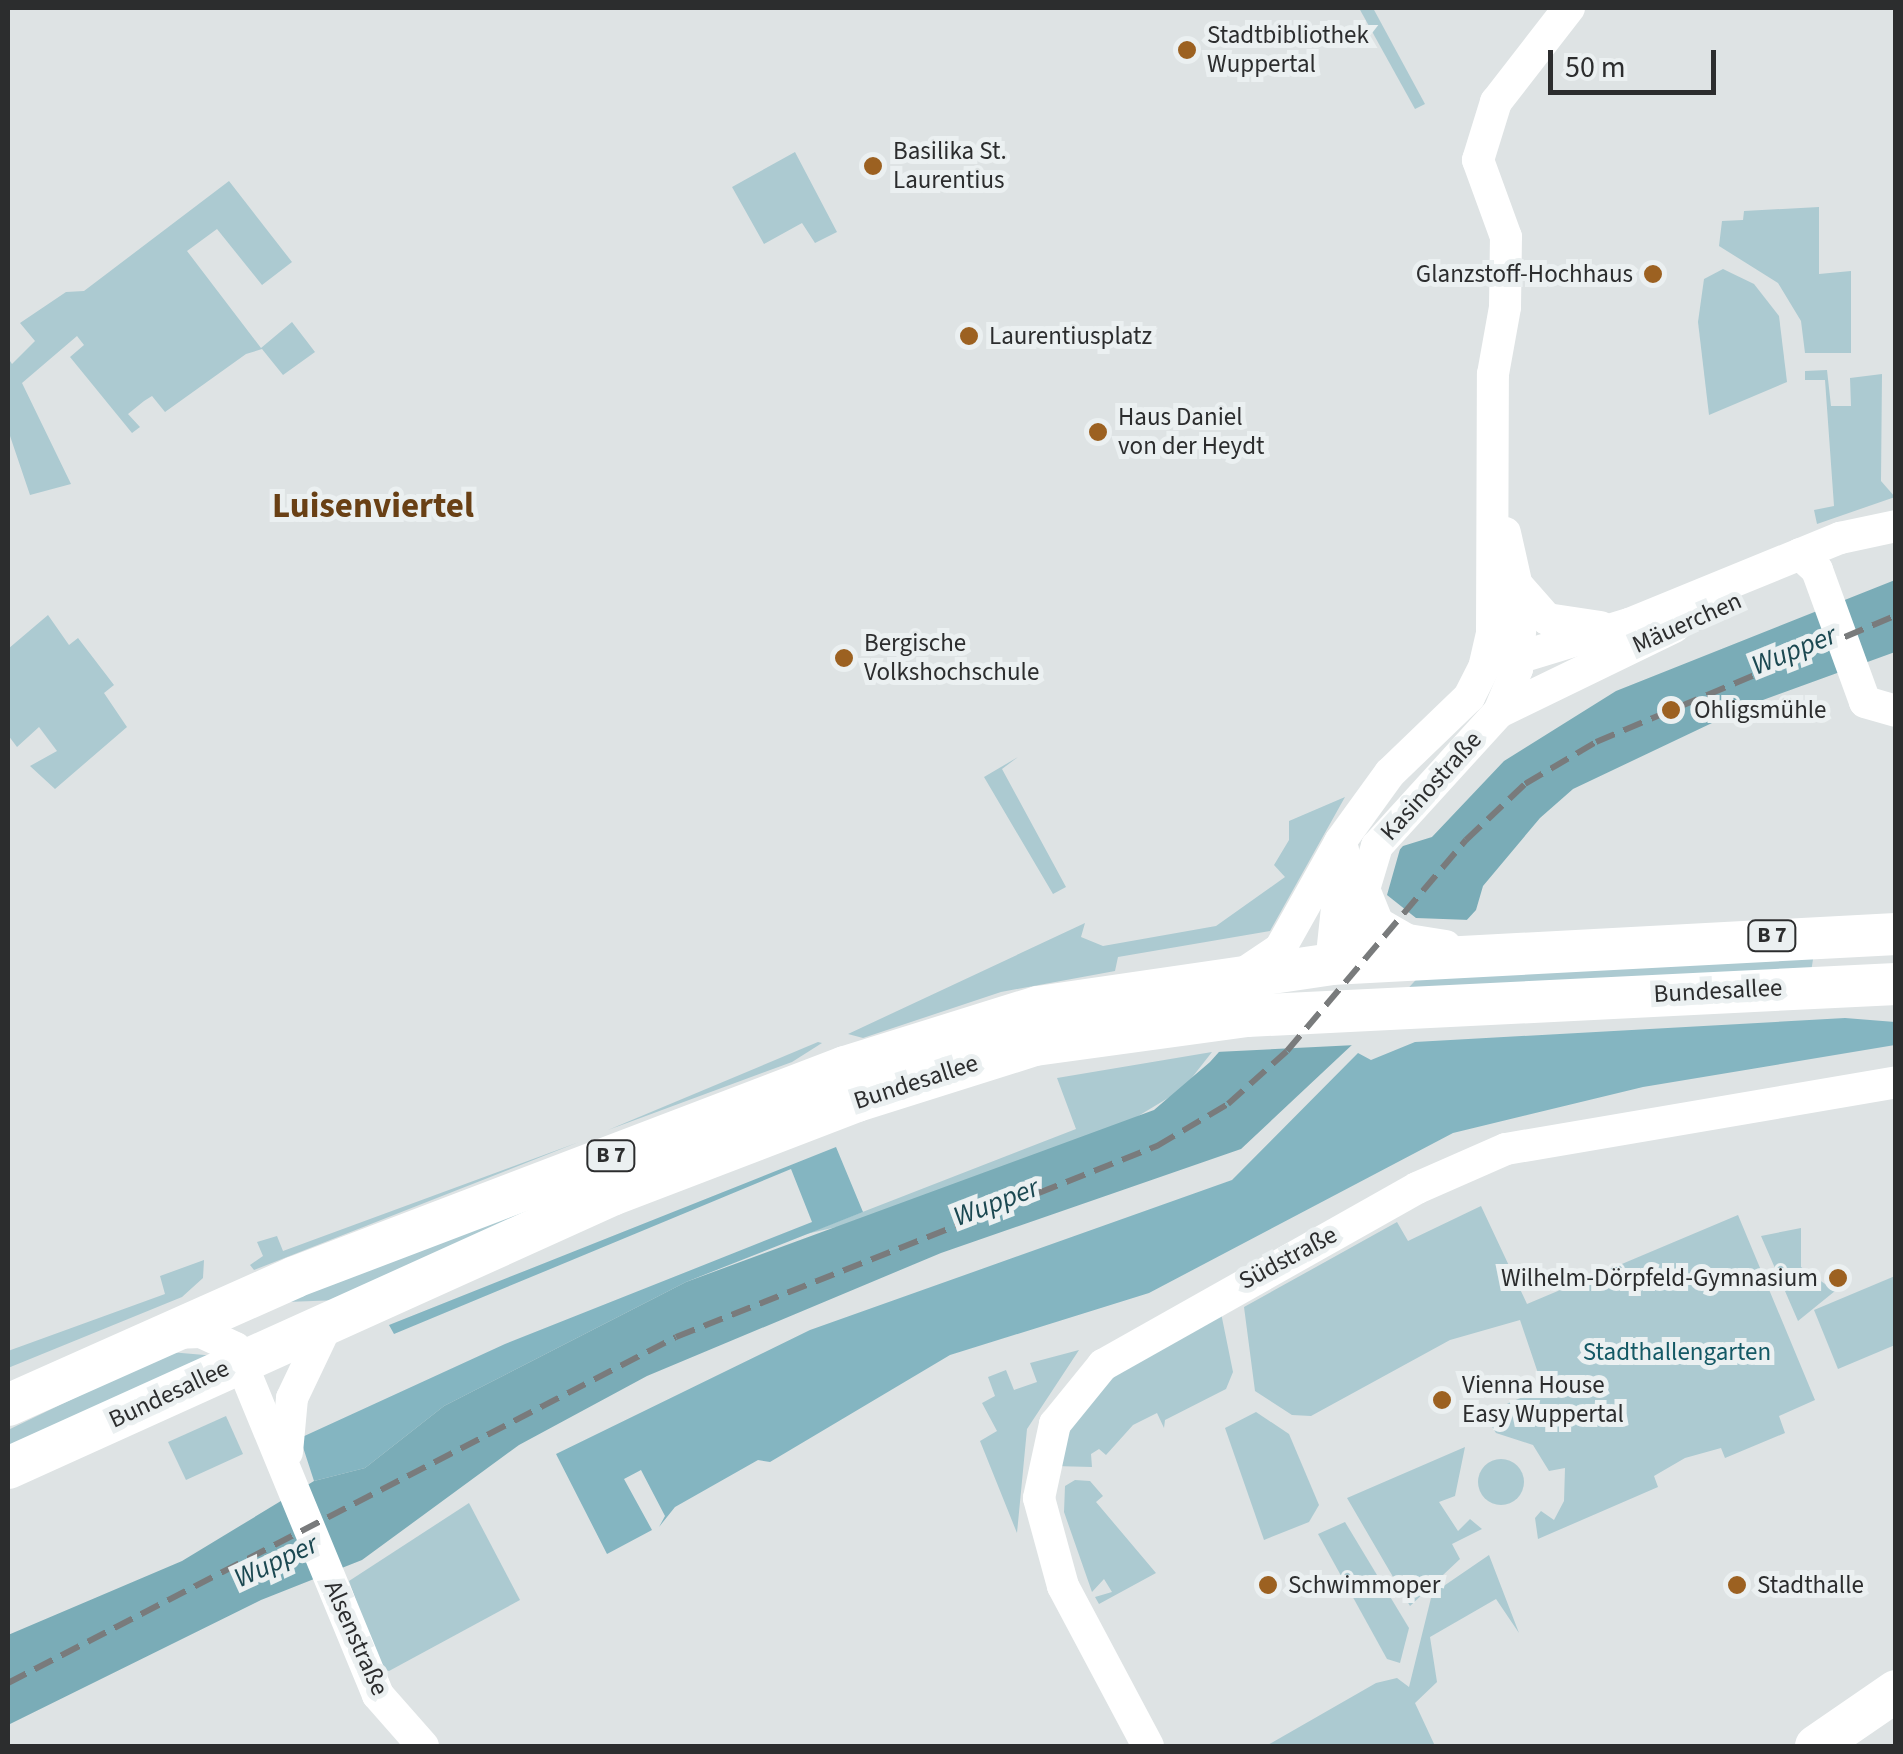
<!DOCTYPE html>
<meta charset="utf-8">
<style>
body{margin:0}
#map{position:relative;width:1903px;height:1754px;overflow:hidden;background:#dee3e4;font-family:"Source Sans 3",sans-serif}
div>[style]{position:absolute}
.green>*{inset:0;background:#accad1}
.round{border-radius:50%}
.forest>*{inset:0;background:#84b5c1}
.water>*{inset:0;background:#7aacb7}
.pier>*{inset:0;background:#dee3e4}
.tertiary>*{height:32px;margin:-16px;padding:0 16px;transform-origin:16px;border-radius:16px;background:#fff}
.primary>*{height:42px;margin:-21px;padding:0 21px;transform-origin:21px;border-radius:21px;background:#fff}
.rail>*{height:6px;margin-top:-3px;transform-origin:0;background:repeating-linear-gradient(90deg,#797b7c 0 20px,transparent 0 30px)}
.dots>*{width:28px;height:28px;translate:-50% -50%;box-sizing:border-box;border:5px solid #ebf0f1;border-radius:50%}
span{translate:-50% -50%;white-space:nowrap;text-align:center;line-height:1.15;-webkit-text-stroke:10px #ebf0f1;paint-order:stroke}
.shield-label span{padding:2px 8px;background:#ebf0f1;border:2px solid;border-radius:8px;-webkit-text-stroke-width:0}
.shield-label{font-size:22px;color:#2c2d2e;font-weight:700}
.poi-label{font-size:25px;color:#2c2d2e}
.left{translate:0 -50%;text-align:left}
.right{translate:-100% -50%;text-align:right}
.street-label{font-size:25px;color:#2c2d2e}
.park-label{font-size:25px;color:#145965}
.water-label{font-size:28px;color:#1b4851;font-style:italic}
.district-label{font-size:35px;color:#694015;font-weight:700}
.frame{position:absolute;inset:0;border:10px solid #2c2d2e;pointer-events:none}
.scale{position:absolute;left:1548px;top:50px;width:168px;height:45px;box-sizing:border-box;border:5px solid #2c2d2e;border-top:0;padding-left:12px;font-size:30px;line-height:35px;white-space:nowrap;color:#2c2d2e;-webkit-text-stroke:8px #ebf0f1;paint-order:stroke}
</style>
<div id="map">
<div class="green">
<div style="clip-path:polygon(1359px 8px,1373px 8px,1425px 104px,1415px 109px)"></div>
<div style="clip-path:polygon(795px 152px,837px 232px,815px 243px,802px 223px,764px 244px,732px 187px)"></div>
<div style="clip-path:polygon(229px 181px,292px 262px,262px 285px,217px 229px,187px 251px,261px 348px,292px 322px,315px 352px,283px 375px,262px 349px,246px 354px,165px 412px,152px 396px,144px 401px,128px 414px,140px 427px,132px 433px,70px 357px,84px 345px,77px 336px,22px 383px,71px 484px,30px 495px,8px 430px,8px 358px,12px 364px,35px 341px,20px 323px,66px 292px,84px 291px)"></div>
<div style="clip-path:polygon(1819px 207px,1819px 274px,1851px 271px,1851px 353px,1805px 353px,1801px 321px,1778px 283px,1719px 246px,1722px 221px,1743px 220px,1744px 211px)"></div>
<div style="clip-path:polygon(1723px 269px,1754px 284px,1779px 316px,1787px 382px,1709px 415px,1698px 322px,1704px 279px)"></div>
<div style="clip-path:polygon(1827px 370px,1831px 406px,1851px 406px,1850px 378px,1882px 374px,1881px 481px,1895px 497px,1817px 524px,1814px 510px,1834px 506px,1825px 380px,1805px 380px,1805px 371px)"></div>
<div style="clip-path:polygon(48px 615px,69px 645px,78px 638px,114px 685px,104px 693px,127px 727px,55px 789px,30px 766px,57px 751px,39px 727px,17px 747px,8px 735px,8px 649px)"></div>
<div style="clip-path:polygon(1018px 757px,1002px 769px,1066px 887px,1053px 894px,984px 777px)"></div>
<div style="clip-path:polygon(1345px 797px,1270px 931px,1118px 957px,1115px 971px,1001px 992px,863px 1038px,848px 1034px,1085px 923px,1081px 937px,1103px 946px,1216px 926px,1285px 877px,1274px 865px,1289px 840px,1289px 821px)"></div>
<div style="clip-path:polygon(1814px 953px,1811px 972px,1402px 996px,1376px 975px)"></div>
<div style="clip-path:polygon(822px 1043px,792px 1062px,608px 1130px,818px 1042px)"></div>
<div style="clip-path:polygon(1212px 1052px,1183px 1089px,1125px 1124px,867px 1220px,806px 1234px,1076px 1129px,1057px 1078px)"></div>
<div style="clip-path:polygon(697px 1135px,340px 1300px,286px 1302px)"></div>
<div style="clip-path:polygon(579px 1142px,254px 1270px,250px 1265px,263px 1256px,257px 1242px,277px 1236px,283px 1251px)"></div>
<div style="clip-path:polygon(1481px 1206px,1527px 1304px,1738px 1215px,1815px 1400px,1779px 1416px,1785px 1433px,1725px 1458px,1721px 1448px,1685px 1458px,1654px 1476px,1658px 1487px,1538px 1539px,1535px 1518px,1541px 1511px,1554px 1520px,1564px 1501px,1565px 1468px,1549px 1471px,1533px 1445px,1496px 1433px,1484px 1414px,1543px 1388px,1520px 1320px,1450px 1340px,1311px 1416px,1292px 1415px,1255px 1391px,1244px 1307px,1397px 1222px,1408px 1241px)"></div>
<div style="clip-path:polygon(1801px 1228px,1801px 1267px,1835px 1291px,1798px 1321px,1761px 1236px)"></div>
<div style="clip-path:polygon(204px 1260px,203px 1278px,182px 1297px,8px 1368px,8px 1351px,165px 1294px,160px 1276px)"></div>
<div style="clip-path:polygon(1895px 1276px,1895px 1345px,1838px 1369px,1814px 1310px)"></div>
<div style="clip-path:polygon(1220px 1308px,1233px 1372px,1226px 1389px,1165px 1420px,1164px 1428px,1157px 1413px,1133px 1425px,1106px 1455px,1099px 1449px,1091px 1454px,1092px 1467px,1054px 1466px,1061px 1441px,1104px 1382px)"></div>
<div style="clip-path:polygon(1079px 1350px,1027px 1429px,1017px 1533px,980px 1441px,997px 1431px,982px 1403px,995px 1396px,988px 1377px,1006px 1370px,1014px 1390px,1037px 1382px,1030px 1363px)"></div>
<div style="clip-path:polygon(170px 1352px,216px 1356px,8px 1456px,8px 1430px)"></div>
<div style="clip-path:polygon(1256px 1412px,1289px 1434px,1319px 1505px,1309px 1522px,1264px 1540px,1225px 1428px)"></div>
<div style="clip-path:polygon(226px 1416px,243px 1454px,186px 1480px,168px 1442px)"></div>
<div style="clip-path:polygon(1465px 1447px,1455px 1496px,1439px 1502px,1458px 1531px,1470px 1519px,1482px 1529px,1452px 1544px,1460px 1559px,1410px 1606px,1347px 1498px)"></div>
<div class="round" style="left:1478px;top:1459px;width:46px;height:46px"></div>
<div style="clip-path:polygon(1075px 1480px,1090px 1481px,1103px 1496px,1096px 1502px,1156px 1573px,1099px 1604px,1095px 1597px,1112px 1592px,1104px 1579px,1092px 1592px,1064px 1512px,1065px 1486px)"></div>
<div style="clip-path:polygon(469px 1503px,520px 1600px,389px 1671px,380px 1669px,349px 1581px)"></div>
<div style="clip-path:polygon(1345px 1522px,1409px 1628px,1400px 1663px,1387px 1659px,1318px 1534px)"></div>
<div style="clip-path:polygon(1489px 1555px,1519px 1633px,1496px 1599px,1430px 1637px,1437px 1682px,1415px 1703px,1435px 1746px,1266px 1746px,1376px 1683px,1397px 1678px,1409px 1687px,1432px 1594px)"></div>
</div>
<div class="forest">
<div style="clip-path:polygon(1845px 1018px,1895px 1022px,1895px 1045px,1643px 1087px,1453px 1133px,1149px 1293px,950px 1355px,770px 1462px,758px 1460px,675px 1507px,659px 1527px,665px 1516px,641px 1470px,624px 1479px,652px 1530px,607px 1554px,556px 1454px,810px 1330px,1232px 1180px,1358px 1053px,1371px 1060px,1415px 1042px)"></div>
<div style="clip-path:polygon(836px 1147px,863px 1212px,686px 1282px,444px 1406px,365px 1468px,314px 1481px,300px 1438px,505px 1344px,812px 1222px,791px 1169px,394px 1334px,389px 1325px)"></div>
</div>
<div class="water">
<div style="clip-path:polygon(1895px 580px,1895px 652px,1752px 704px,1573px 789px,1540px 818px,1483px 886px,1476px 910px,1354px 1043px,1241px 1149px,941px 1253px,647px 1376px,519px 1445px,362px 1560px,261px 1600px,8px 1725px,8px 1635px,182px 1561px,314px 1481px,365px 1468px,444px 1406px,686px 1282px,1154px 1110px,1210px 1062px,1403px 846px,1432px 837px,1504px 761px,1616px 691px)"></div>
</div>
<div class="pier">
<div style="clip-path:polygon(1402px 842px,1387px 895px,1416px 918px,1470px 920px,1447px 946px,1356px 1045px,1216px 1052px)"></div>
</div>
<div class="tertiary">
<div style="left:1800px;top:554px;width:23px;rotate:43deg"></div>
<div style="left:1817px;top:570px;width:140px;rotate:70deg"></div>
<div style="left:1865px;top:702px;width:32px;rotate:16deg"></div>
<div style="left:1518px;top:586px;width:44px;rotate:48.7deg"></div>
<div style="left:1547px;top:619px;width:54px;rotate:8.6deg"></div>
<div style="left:1504px;top:662px;width:131px;rotate:-16.9deg"></div>
<div style="left:1629px;top:624px;width:228px;rotate:-22.2deg"></div>
<div style="left:1840px;top:538px;width:57px;rotate:-12.1deg"></div>
<div style="left:1499px;top:712px;width:195px;rotate:-25.9deg"></div>
<div style="left:1364px;top:889px;width:37px;rotate:68deg"></div>
<div style="left:1378px;top:923px;width:34px;rotate:30deg"></div>
<div style="left:1408px;top:940px;width:38px;rotate:9deg"></div>
<div style="left:1361px;top:962px;width:66px;rotate:-89.1deg"></div>
<div style="left:1362px;top:896px;width:52px;rotate:-73.3deg"></div>
<div style="left:1377px;top:846px;width:181px;rotate:-47.7deg"></div>
<div style="left:1499px;top:712px;width:47px;rotate:-67.3deg"></div>
<div style="left:1517px;top:669px;width:60px;rotate:-85.2deg"></div>
<div style="left:1522px;top:609px;width:78px;rotate:-102.6deg"></div>
<div style="left:1331px;top:964px;width:114px;rotate:-83.9deg"></div>
<div style="left:1244px;top:973px;width:43px;rotate:-33.7deg"></div>
<div style="left:1280px;top:949px;width:123px;rotate:-60.7deg"></div>
<div style="left:1340px;top:842px;width:85px;rotate:-54.1deg"></div>
<div style="left:1390px;top:773px;width:110px;rotate:-43.9deg"></div>
<div style="left:1469px;top:697px;width:33px;rotate:-63deg"></div>
<div style="left:1484px;top:668px;width:35px;rotate:-77deg"></div>
<div style="left:1492px;top:634px;width:260px;rotate:-89.8deg"></div>
<div style="left:1493px;top:374px;width:68px;rotate:-79.8deg"></div>
<div style="left:1505px;top:307px;width:70px;rotate:-89.2deg"></div>
<div style="left:1506px;top:237px;width:82px;rotate:-110deg"></div>
<div style="left:1478px;top:160px;width:61px;rotate:-72.8deg"></div>
<div style="left:1496px;top:102px;width:119px;rotate:-52.2deg"></div>
<div style="left:173px;top:1333px;width:28px;rotate:-2deg"></div>
<div style="left:201px;top:1332px;width:38px;rotate:25deg"></div>
<div style="left:235px;top:1348px;width:375px;rotate:67.6deg"></div>
<div style="left:378px;top:1695px;width:68px;rotate:48.6deg"></div>
<div style="left:287px;top:1452px;width:54px;rotate:-84.7deg"></div>
<div style="left:292px;top:1398px;width:86px;rotate:-64.6deg"></div>
<div style="left:1148px;top:1746px;width:181px;rotate:-118deg"></div>
<div style="left:1063px;top:1586px;width:91px;rotate:-105.3deg"></div>
<div style="left:1039px;top:1498px;width:76px;rotate:-77.8deg"></div>
<div style="left:1055px;top:1424px;width:76px;rotate:-50.9deg"></div>
<div style="left:1103px;top:1365px;width:360px;rotate:-29.4deg"></div>
<div style="left:1417px;top:1188px;width:97px;rotate:-23.7deg"></div>
<div style="left:1506px;top:1149px;width:396px;rotate:-9.7deg"></div>
</div>
<div class="primary">
<div style="left:8px;top:1405px;width:314px;rotate:-24deg"></div>
<div style="left:295px;top:1277px;width:589px;rotate:-20.9deg"></div>
<div style="left:845px;top:1067px;width:202px;rotate:-17.3deg"></div>
<div style="left:1038px;top:1007px;width:296px;rotate:-8.3deg"></div>
<div style="left:1331px;top:964px;width:566px;rotate:-3.04deg"></div>
<div style="left:8px;top:1468px;width:663px;rotate:-24.32deg"></div>
<div style="left:612px;top:1195px;width:262px;rotate:-21deg"></div>
<div style="left:857px;top:1101px;width:187px;rotate:-17.5deg"></div>
<div style="left:1035px;top:1045px;width:214px;rotate:-7.8deg"></div>
<div style="left:1247px;top:1016px;width:650px;rotate:-2.82deg"></div>
<div style="left:1816px;top:1746px;width:97px;rotate:-34.5deg"></div>
</div>
<div class="rail">
<div style="left:8px;top:1683px;width:752px;rotate:-27.38deg"></div>
<div style="left:676px;top:1337px;width:518px;rotate:-21.66deg"></div>
<div style="left:1157px;top:1146px;width:82px;rotate:-30.6deg"></div>
<div style="left:1228px;top:1104px;width:79px;rotate:-41.9deg"></div>
<div style="left:1287px;top:1051px;width:277px;rotate:-49.7deg"></div>
<div style="left:1466px;top:840px;width:81px;rotate:-43.5deg"></div>
<div style="left:1525px;top:784px;width:82px;rotate:-30.6deg"></div>
<div style="left:1596px;top:742px;width:326px;rotate:-22.9deg"></div>
</div>
<div class="dots">
<div style="left:1187px;top:50px;background:#9c6121"></div>
<div style="left:873px;top:166px;background:#9c6121"></div>
<div style="left:1653px;top:274px;background:#9c6121"></div>
<div style="left:969px;top:336px;background:#9c6121"></div>
<div style="left:1098px;top:432px;background:#9c6121"></div>
<div style="left:844px;top:658px;background:#9c6121"></div>
<div style="left:1671px;top:710px;background:#9c6121"></div>
<div style="left:1838px;top:1278px;background:#9c6121"></div>
<div style="left:1442px;top:1400px;background:#9c6121"></div>
<div style="left:1268px;top:1585px;background:#9c6121"></div>
<div style="left:1737px;top:1585px;background:#9c6121"></div>
</div>
<div class="shield-label">
<span style="left:1772px;top:936px">B 7</span>
<span style="left:611px;top:1156px">B 7</span>
</div>
<div class="poi-label">
<span class="left" style="left:1207px;top:50px">Stadtbibliothek<br>Wuppertal</span>
<span class="left" style="left:893px;top:166px">Basilika St.<br>Laurentius</span>
<span class="right" style="left:1633px;top:274px">Glanzstoff-Hochhaus</span>
<span class="left" style="left:989px;top:336px">Laurentiusplatz</span>
<span class="left" style="left:1118px;top:432px">Haus Daniel<br>von der Heydt</span>
<span class="left" style="left:864px;top:658px">Bergische<br>Volkshochschule</span>
<span class="left" style="left:1694px;top:710px">Ohligsmühle</span>
<span class="right" style="left:1818px;top:1278px">Wilhelm-Dörpfeld-Gymnasium</span>
<span class="left" style="left:1462px;top:1400px">Vienna House<br>Easy Wuppertal</span>
<span class="left" style="left:1288px;top:1585px">Schwimmoper</span>
<span class="left" style="left:1757px;top:1585px">Stadthalle</span>
</div>
<div class="street-label">
<span style="left:1687px;top:623px;rotate:-24deg">Mäuerchen</span>
<span style="left:1431px;top:786px;rotate:-48deg">Kasinostraße</span>
<span style="left:1718px;top:991px;rotate:-3deg">Bundesallee</span>
<span style="left:916px;top:1082px;rotate:-18deg">Bundesallee</span>
<span style="left:1288px;top:1258px;rotate:-28deg">Südstraße</span>
<span style="left:169px;top:1394px;rotate:-25deg">Bundesallee</span>
<span style="left:356px;top:1638px;rotate:66deg">Alsenstraße</span>
</div>
<div class="park-label">
<span style="left:1677px;top:1352px">Stadthallengarten</span>
</div>
<div class="water-label">
<span style="left:1794px;top:650px;rotate:-22deg">Wupper</span>
<span style="left:996px;top:1202px;rotate:-21deg">Wupper</span>
<span style="left:276px;top:1561px;rotate:-25deg">Wupper</span>
</div>
<div class="district-label">
<span style="left:373px;top:506px">Luisenviertel</span>
</div>
<div class="frame"></div>
<div class="scale">50 m</div>
</div>
